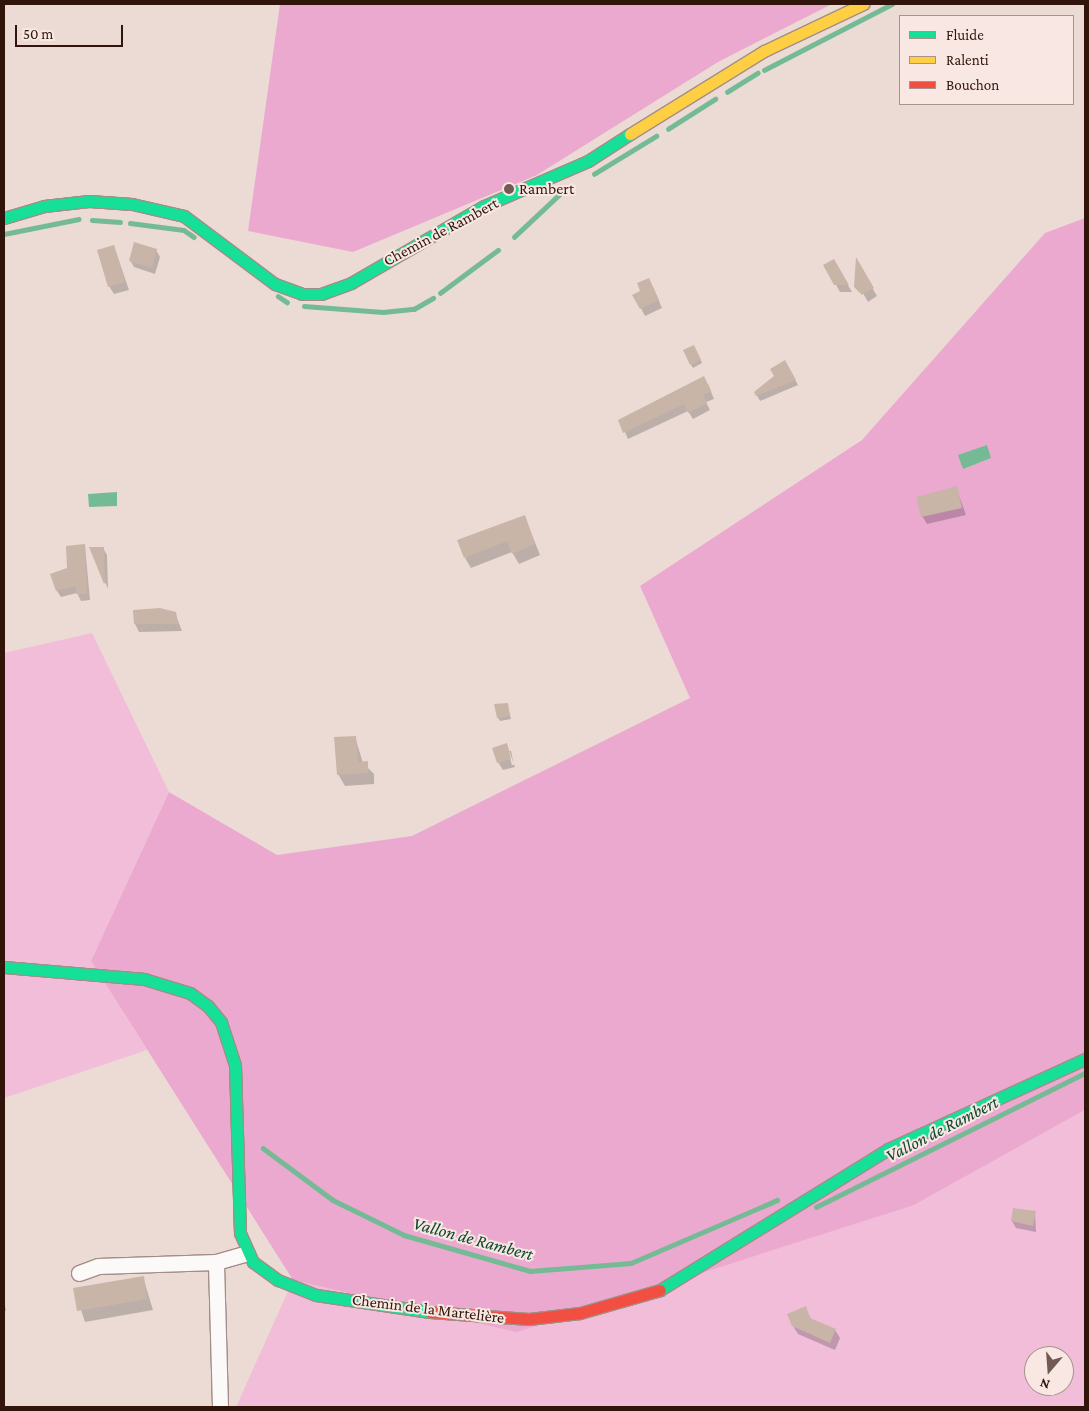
<!DOCTYPE html>
<meta charset="utf-8">
<style>
body{margin:0}
#map{position:relative;width:1089px;height:1411px;overflow:hidden;background:#ecdbd5;font-family:"Crimson Pro",serif}
div>[style]{position:absolute}
.green>*{inset:0;background:#f1bdd8}
.forest>*{inset:0;background:#eba9d0}
.water>*{inset:0;background:#74bb95}
.shadow>*{inset:0;background:#0003}
.stream>*{height:4.5px;margin:-2.25px;padding:0 2.25px;transform-origin:2.25px;border-radius:2.25px;background:#74bb95}
.building>*{inset:0;background:#c8b5a8}
.roads{filter:drop-shadow(1px 0 #a28e87) drop-shadow(-1px 0 #a28e87) drop-shadow(0 1px #a28e87) drop-shadow(0 -1px #a28e87)}
.street>*{height:15px;margin:-7.5px;padding:0 7.5px;transform-origin:7.5px;border-radius:7.5px;background:#fcfaf9}
.fast>*{height:11px;margin:-5.5px;padding:0 5.5px;transform-origin:5.5px;border-radius:5.5px;background:#16e098}
.slow>*{height:11px;margin:-5.5px;padding:0 5.5px;transform-origin:5.5px;border-radius:5.5px;background:#ffcf43}
.jam>*{height:11px;margin:-5.5px;padding:0 5.5px;transform-origin:5.5px;border-radius:5.5px;background:#f24e42}
.dots>*{width:14px;height:14px;translate:-50% -50%;box-sizing:border-box;border:2px solid #f8e7e2;border-radius:50%}
span{translate:-50% -50%;white-space:nowrap;text-align:center;line-height:1.15;-webkit-text-stroke:4px #f8e7e2;paint-order:stroke}
.poi-label{font-size:16px;color:#31150b}
.left{translate:0 -50%;text-align:left}
.street-label{font-size:16px;color:#31150b}
.water-label{font-size:18px;color:#0b482e;font-style:italic}
.frame{position:absolute;inset:0;border:5px solid #31150b;pointer-events:none}
.legend{position:absolute;left:899px;top:15px;width:175px;height:90px;box-sizing:border-box;background:#f8e7e2;border:1px solid #a8938c;margin:0;padding:6px 9px;list-style:none;font-size:15px;color:#31150b}
.legend li{display:flex;align-items:center;gap:10px;height:25px}
.legend b{width:25px;border:1px solid #a8938c}
.north{position:absolute;left:1024px;top:1346px;width:50px;height:50px;box-sizing:border-box;background:#f8e7e2;border:1px solid #a8938c;border-radius:50%;rotate:198deg;font-size:14px;font-weight:700;line-height:20px;text-align:center;color:#31150b}
.north::after{content:'';display:block;margin:auto;width:18px;height:22px;background:#725a52;clip-path:polygon(50% 0,100% 100%,50% 72%,0 100%)}
.scale{position:absolute;left:15px;top:25px;width:108px;height:22px;box-sizing:border-box;border:2px solid #31150b;border-top:0;padding-left:6px;font-size:15px;line-height:18px;white-space:nowrap;color:#31150b;-webkit-text-stroke:4px #f8e7e2;paint-order:stroke}
</style>
<div id="map">
<div class="green">
<div style="clip-path:polygon(92px 633px,169px 792px,91px 961px,147px 1050px,4px 1098px,4px 653px)"></div>
<div style="clip-path:polygon(evenodd,1085px 1110px,1085px 1407px,236px 1407px,293px 1280px,914px 1205px,1085px 1110px,1034px 1356px,1064px 1356px,1064px 1386px,1034px 1386px,1034px 1356px)"></div>
</div>
<div class="forest">
<div style="clip-path:polygon(280px 4px,832px 4px,718px 62px,537px 175px,353px 252px,248px 231px)"></div>
<div style="clip-path:polygon(1085px 218px,1085px 1110px,914px 1205px,517px 1332px,293px 1280px,91px 961px,169px 792px,277px 855px,412px 836px,690px 698px,640px 586px,862px 440px,1045px 233px)"></div>
</div>
<div class="water">
<div style="clip-path:polygon(987px 445px,991px 458px,963px 469px,958px 455px)"></div>
<div style="clip-path:polygon(117px 492px,117px 506px,89px 507px,88px 494px)"></div>
</div>
<div class="shadow">
<div style="clip-path:polygon(114px 246px,129px 290px,114px 294px,109px 286px)"></div>
<div style="clip-path:polygon(156px 250px,160px 257px,155px 274px,134px 267px,130px 260px)"></div>
<div style="clip-path:polygon(833px 260px,852px 292px,840px 292px,825px 265px)"></div>
<div style="clip-path:polygon(858px 264px,877px 296px,868px 302px,864px 295px)"></div>
<div style="clip-path:polygon(653px 287px,662px 308px,645px 316px,634px 295px)"></div>
<div style="clip-path:polygon(696px 350px,702px 363px,693px 368px,691px 365px)"></div>
<div style="clip-path:polygon(785px 362px,798px 385px,760px 401px,755px 392px,776px 377px)"></div>
<div style="clip-path:polygon(708px 384px,714px 399px,706px 402px,710px 410px,693px 419px,688px 411px,628px 439px,620px 421px)"></div>
<div style="clip-path:polygon(956px 487px,966px 515px,927px 524px,922px 516px)"></div>
<div style="clip-path:polygon(525px 517px,540px 555px,519px 564px,512px 552px,471px 568px,465px 558px)"></div>
<div style="clip-path:polygon(85px 546px,90px 600px,81px 601px,77px 593px,61px 597px,57px 591px)"></div>
<div style="clip-path:polygon(103px 548px,107px 555px,108px 589px,91px 549px)"></div>
<div style="clip-path:polygon(175px 613px,182px 631px,139px 632px,135px 624px)"></div>
<div style="clip-path:polygon(507px 704px,511px 719px,500px 721px,498px 718px)"></div>
<div style="clip-path:polygon(355px 737px,363px 763px,374px 774px,374px 784px,345px 786px,338px 774px)"></div>
<div style="clip-path:polygon(evenodd,507px 745px,515px 767px,503px 770px,498px 762px,507px 745px,508px 751px,511px 751px,514px 765px,512px 765px,508px 751px)"></div>
<div style="clip-path:polygon(1035px 1213px,1036px 1232px,1016px 1228px,1012px 1221px)"></div>
<div style="clip-path:polygon(143px 1277px,153px 1310px,85px 1322px,74px 1289px)"></div>
<div style="clip-path:polygon(4px 1298px,6px 1311px,4px 1311px)"></div>
<div style="clip-path:polygon(805px 1308px,811px 1319px,835px 1330px,840px 1338px,835px 1350px,798px 1334px,793px 1326px)"></div>
</div>
<div class="stream">
<div style="left:764px;top:70px;width:144px;rotate:-27.3deg"></div>
<div style="left:727px;top:92px;width:36px;rotate:-32deg"></div>
<div style="left:668px;top:129px;width:56px;rotate:-32.6deg"></div>
<div style="left:594px;top:174px;width:73px;rotate:-31.5deg"></div>
<div style="left:92px;top:220px;width:28px;rotate:4deg"></div>
<div style="left:130px;top:223px;width:54px;rotate:7.4deg"></div>
<div style="left:184px;top:230px;width:12px;rotate:35deg"></div>
<div style="left:4px;top:234px;width:76px;rotate:-11.3deg"></div>
<div style="left:514px;top:237px;width:69px;rotate:-43.2deg"></div>
<div style="left:440px;top:293px;width:72px;rotate:-36.6deg"></div>
<div style="left:278px;top:296px;width:11px;rotate:34deg"></div>
<div style="left:304px;top:306px;width:79px;rotate:4.3deg"></div>
<div style="left:383px;top:312px;width:31px;rotate:-6deg"></div>
<div style="left:414px;top:309px;width:22px;rotate:-30deg"></div>
<div style="left:263px;top:1148px;width:87px;rotate:36.6deg"></div>
<div style="left:333px;top:1200px;width:79px;rotate:26.2deg"></div>
<div style="left:404px;top:1235px;width:131px;rotate:15.9deg"></div>
<div style="left:530px;top:1271px;width:101px;rotate:-4.5deg"></div>
<div style="left:631px;top:1263px;width:159px;rotate:-23.3deg"></div>
<div style="left:816px;top:1207px;width:301px;rotate:-26.5deg"></div>
</div>
<div class="building">
<div style="clip-path:polygon(134px 242px,157px 249px,152px 268px,129px 261px)"></div>
<div style="clip-path:polygon(114px 245px,125px 282px,108px 287px,97px 250px)"></div>
<div style="clip-path:polygon(856px 257px,874px 288px,862px 295px,854px 287px)"></div>
<div style="clip-path:polygon(834px 259px,849px 285px,834px 285px,823px 265px)"></div>
<div style="clip-path:polygon(649px 278px,659px 300px,640px 309px,632px 295px,640px 291px,637px 283px)"></div>
<div style="clip-path:polygon(694px 345px,701px 360px,690px 365px,683px 350px)"></div>
<div style="clip-path:polygon(785px 360px,796px 380px,756px 396px,754px 392px,774px 376px,770px 369px)"></div>
<div style="clip-path:polygon(704px 376px,711px 391px,703px 395px,707px 403px,688px 413px,684px 404px,623px 433px,618px 420px)"></div>
<div style="clip-path:polygon(957px 486px,962px 508px,921px 517px,916px 497px)"></div>
<div style="clip-path:polygon(525px 515px,535px 544px,512px 554px,507px 541px,464px 558px,457px 540px)"></div>
<div style="clip-path:polygon(85px 544px,87px 594px,76px 594px,76px 586px,56px 591px,50px 574px,67px 568px,66px 546px)"></div>
<div style="clip-path:polygon(89px 547px,104px 547px,105px 583px,104px 584px)"></div>
<div style="clip-path:polygon(160px 608px,176px 612px,178px 624px,134px 624px,133px 610px)"></div>
<div style="clip-path:polygon(508px 703px,510px 716px,497px 718px,494px 704px)"></div>
<div style="clip-path:polygon(356px 736px,358px 762px,368px 761px,368px 773px,337px 775px,334px 737px)"></div>
<div style="clip-path:polygon(507px 743px,511px 759px,497px 763px,492px 748px)"></div>
<div style="clip-path:polygon(1013px 1208px,1036px 1211px,1033px 1226px,1011px 1221px)"></div>
<div style="clip-path:polygon(144px 1276px,147px 1299px,77px 1311px,73px 1288px)"></div>
<div style="clip-path:polygon(806px 1306px,810px 1318px,836px 1329px,830px 1343px,792px 1326px,787px 1314px)"></div>
</div>
<div class="roads">
<div class="street">
<div style="left:79px;top:1273px;width:20px;rotate:-20deg"></div>
<div style="left:98px;top:1266px;width:118px;rotate:-1.9deg"></div>
<div style="left:220px;top:1407px;width:145px;rotate:-91.6deg"></div>
<div style="left:216px;top:1262px;width:32px;rotate:-16deg"></div>
</div>
<div class="fast">
<div style="left:4px;top:218px;width:42px;rotate:-16.7deg"></div>
<div style="left:44px;top:206px;width:45px;rotate:-6.3deg"></div>
<div style="left:89px;top:201px;width:43px;rotate:4deg"></div>
<div style="left:132px;top:204px;width:53px;rotate:13deg"></div>
<div style="left:184px;top:216px;width:114px;rotate:36.8deg"></div>
<div style="left:275px;top:284px;width:29px;rotate:20deg"></div>
<div style="left:302px;top:294px;width:19px"></div>
<div style="left:321px;top:294px;width:32px;rotate:-20deg"></div>
<div style="left:351px;top:283px;width:154px;rotate:-30.1deg"></div>
<div style="left:484px;top:206px;width:113px;rotate:-23.4deg"></div>
<div style="left:588px;top:161px;width:50px;rotate:-32.7deg"></div>
<div style="left:4px;top:967px;width:141px;rotate:4.9deg"></div>
<div style="left:144px;top:979px;width:48px;rotate:16.9deg"></div>
<div style="left:190px;top:993px;width:22px;rotate:36deg"></div>
<div style="left:208px;top:1006px;width:21px;rotate:51deg"></div>
<div style="left:221px;top:1022px;width:45px;rotate:72deg"></div>
<div style="left:235px;top:1065px;width:168px;rotate:88.3deg"></div>
<div style="left:240px;top:1233px;width:32px;rotate:66deg"></div>
<div style="left:253px;top:1262px;width:31px;rotate:36deg"></div>
<div style="left:278px;top:1280px;width:41px;rotate:21.5deg"></div>
<div style="left:316px;top:1295px;width:115px;rotate:8.5deg"></div>
<div style="left:660px;top:1290px;width:268px;rotate:-31.7deg"></div>
<div style="left:888px;top:1149px;width:217px;rotate:-24.6deg"></div>
</div>
<div class="slow">
<div style="left:630px;top:134px;width:158px;rotate:-31.8deg"></div>
<div style="left:764px;top:51px;width:110px;rotate:-25.4deg"></div>
</div>
<div class="jam">
<div style="left:430px;top:1312px;width:99px;rotate:4deg"></div>
<div style="left:529px;top:1319px;width:51px;rotate:-6.7deg"></div>
<div style="left:580px;top:1313px;width:83px;rotate:-16deg"></div>
</div>
</div>
<div class="dots">
<div style="left:509px;top:189px;background:#725a52"></div>
</div>
<div class="poi-label">
<span class="left" style="left:519px;top:189px">Rambert</span>
</div>
<div class="street-label">
<span style="left:441px;top:232px;rotate:-28deg">Chemin de Rambert</span>
<span style="left:428px;top:1309px;rotate:7deg">Chemin de la Martelière</span>
</div>
<div class="water-label">
<span style="left:942px;top:1129px;rotate:-27deg">Vallon de Rambert</span>
<span style="left:473px;top:1239px;rotate:15deg">Vallon de Rambert</span>
</div>
<div class="frame"></div>
<ul class="legend">
<li><b style="height:6px;background:#16e098"></b>Fluide</li>
<li><b style="height:6px;background:#ffcf43"></b>Ralenti</li>
<li><b style="height:6px;background:#f24e42"></b>Bouchon</li>
</ul>
<div class="north">N</div>
<div class="scale">50 m</div>
</div>
